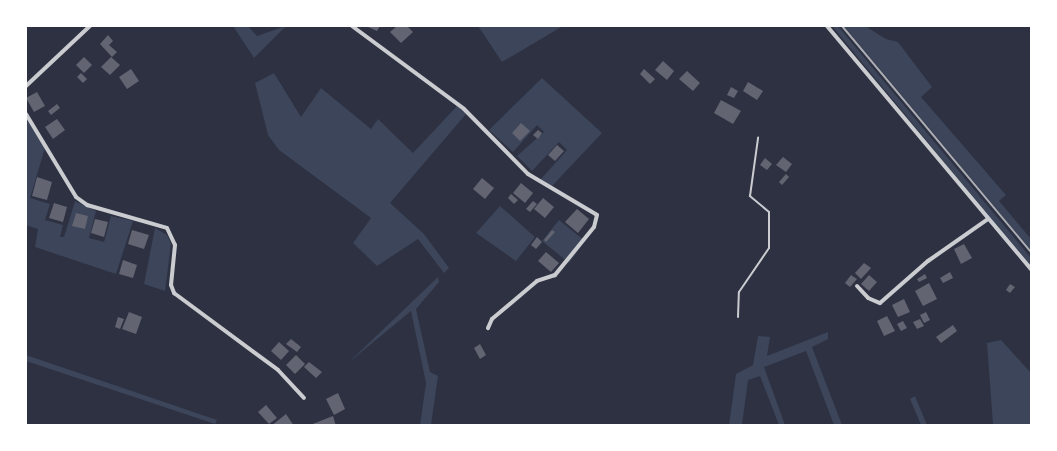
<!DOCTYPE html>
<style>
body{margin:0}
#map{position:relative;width:1057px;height:451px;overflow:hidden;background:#2d3142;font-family:"Noto Serif",serif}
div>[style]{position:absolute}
.green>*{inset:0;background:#3c4559}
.building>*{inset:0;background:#626471}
.service>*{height:2px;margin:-1px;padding:0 1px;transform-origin:1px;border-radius:1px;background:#caccd0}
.minor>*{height:4px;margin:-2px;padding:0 2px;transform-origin:2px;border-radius:2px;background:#caccd0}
.rail>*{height:2px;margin:-1px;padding:0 1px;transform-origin:1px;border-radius:1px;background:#abadb3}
span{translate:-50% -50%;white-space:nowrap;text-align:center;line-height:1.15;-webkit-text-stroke:6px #fff;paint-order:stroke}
.frame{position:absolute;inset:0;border:27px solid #fff;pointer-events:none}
</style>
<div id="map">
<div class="green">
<div style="clip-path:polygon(233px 26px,248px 26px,257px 36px,286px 26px,254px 58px)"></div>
<div style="clip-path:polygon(478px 26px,563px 26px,502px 62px)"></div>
<div style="clip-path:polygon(832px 26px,838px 26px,1031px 258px,1031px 267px)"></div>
<div style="clip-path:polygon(844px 26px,865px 26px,886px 39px,898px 42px,932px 87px,921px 97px,1006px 195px,999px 201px,1031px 239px,1031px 250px)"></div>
<div style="clip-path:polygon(274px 73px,301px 117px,321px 88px,371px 129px,378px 119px,413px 153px,457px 106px,466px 114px,390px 203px,424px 234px,449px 268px,444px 273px,418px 239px,377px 266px,353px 243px,371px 218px,279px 150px,268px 135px,255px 83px)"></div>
<div style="clip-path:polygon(542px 78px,602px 133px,552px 186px,540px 180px,567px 150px,559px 142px,532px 171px,517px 156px,544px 132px,537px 125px,513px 152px,489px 130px)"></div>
<div style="clip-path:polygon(26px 119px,45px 148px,30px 198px,50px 204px,45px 220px,63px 225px,60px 237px,64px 237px,75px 201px,96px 211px,89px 238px,104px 242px,111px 216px,133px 221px,116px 274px,35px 247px,38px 229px,26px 225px)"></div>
<div style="clip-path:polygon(500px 206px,535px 237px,516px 261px,476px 233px)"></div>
<div style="clip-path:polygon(559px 220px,585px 241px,569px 263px,542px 241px)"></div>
<div style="clip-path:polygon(155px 228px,167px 235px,171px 244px,165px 291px,144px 284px)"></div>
<div style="clip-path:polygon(438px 277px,439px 282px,416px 309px,430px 372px,438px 376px,431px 425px,420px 425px,426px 383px,411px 311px,348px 363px)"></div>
<div style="clip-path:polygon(828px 332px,828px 339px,812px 347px,842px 425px,834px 425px,806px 351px,764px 367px,785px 425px,779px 425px,760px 376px,748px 380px,742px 425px,729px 425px,736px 374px,753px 365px,758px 336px,770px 337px,767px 356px)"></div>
<div style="clip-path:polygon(1001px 340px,1031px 373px,1031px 425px,993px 425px,987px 343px)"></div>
<div style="clip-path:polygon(26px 355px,217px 420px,215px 424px,26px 361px)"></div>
<div style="clip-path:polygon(915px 396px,927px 425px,921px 425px,910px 399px)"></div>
</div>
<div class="building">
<div style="clip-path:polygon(366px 26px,380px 26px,377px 31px)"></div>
<div style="clip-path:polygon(397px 26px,407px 26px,413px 32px,401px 43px,390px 32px)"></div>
<div style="clip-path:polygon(108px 35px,113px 41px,109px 45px,117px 52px,112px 57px,100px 44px)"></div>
<div style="clip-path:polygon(84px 57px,92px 65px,84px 73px,76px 65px)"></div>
<div style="clip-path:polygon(111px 57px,120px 65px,110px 75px,101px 67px)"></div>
<div style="clip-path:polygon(663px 61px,674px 71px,667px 80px,655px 70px)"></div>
<div style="clip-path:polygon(131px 69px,139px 81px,127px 89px,119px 77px)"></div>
<div style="clip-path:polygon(644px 69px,655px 79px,650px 84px,640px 74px)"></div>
<div style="clip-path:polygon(687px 71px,700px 83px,693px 91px,679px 79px)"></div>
<div style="clip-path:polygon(81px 73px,87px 79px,83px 83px,77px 77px)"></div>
<div style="clip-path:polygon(748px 82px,763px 91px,757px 100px,743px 91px)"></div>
<div style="clip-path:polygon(731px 87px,738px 91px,734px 98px,727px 95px)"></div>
<div style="clip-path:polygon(37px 92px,45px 106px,34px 112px,26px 98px)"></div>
<div style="clip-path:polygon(721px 100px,741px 111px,733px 124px,714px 113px)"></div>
<div style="clip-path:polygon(57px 104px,60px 108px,51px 115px,48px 111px)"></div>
<div style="clip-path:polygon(57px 119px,65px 130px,53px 139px,45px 127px)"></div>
<div style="clip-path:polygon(521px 123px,530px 131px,520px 141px,512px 133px)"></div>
<div style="clip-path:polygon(538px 130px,542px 133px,538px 139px,533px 135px)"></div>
<div style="clip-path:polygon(557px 145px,564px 151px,555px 161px,548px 155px)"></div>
<div style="clip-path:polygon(783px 157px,792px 164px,786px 172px,776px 165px)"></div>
<div style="clip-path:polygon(765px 158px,772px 164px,767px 170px,760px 165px)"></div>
<div style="clip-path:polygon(786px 174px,789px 177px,782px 185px,779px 182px)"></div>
<div style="clip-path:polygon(37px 177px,52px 182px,47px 200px,32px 196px)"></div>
<div style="clip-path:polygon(482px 178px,494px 188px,485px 199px,473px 189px)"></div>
<div style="clip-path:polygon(521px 183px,533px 193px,525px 203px,513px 193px)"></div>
<div style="clip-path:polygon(511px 194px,518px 200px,514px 204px,508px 198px)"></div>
<div style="clip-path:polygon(543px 198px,554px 207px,545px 218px,534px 209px)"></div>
<div style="clip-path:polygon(533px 201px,537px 204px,530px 212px,526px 209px)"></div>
<div style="clip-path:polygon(54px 203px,67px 207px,63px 222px,49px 218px)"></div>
<div style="clip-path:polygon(577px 209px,589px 219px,578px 233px,565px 222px)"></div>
<div style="clip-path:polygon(76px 213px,88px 216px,85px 229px,72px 226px)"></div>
<div style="clip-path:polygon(95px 219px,108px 222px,104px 237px,91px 233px)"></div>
<div style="clip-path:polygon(132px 230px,149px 235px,144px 249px,128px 244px)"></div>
<div style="clip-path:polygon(552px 230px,555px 232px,546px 242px,544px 240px)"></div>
<div style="clip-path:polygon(537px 237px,542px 242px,536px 249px,531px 245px)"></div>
<div style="clip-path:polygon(964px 244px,972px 258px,961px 264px,954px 249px)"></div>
<div style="clip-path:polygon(546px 252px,559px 263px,551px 272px,538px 261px)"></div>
<div style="clip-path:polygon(123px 260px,137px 265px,133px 278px,119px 274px)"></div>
<div style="clip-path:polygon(864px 263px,871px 268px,861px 279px,855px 273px)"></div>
<div style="clip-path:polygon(950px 272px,953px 278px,943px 283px,940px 278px)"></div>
<div style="clip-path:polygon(925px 274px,927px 278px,919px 282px,917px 279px)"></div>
<div style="clip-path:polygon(851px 275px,857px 279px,850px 287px,845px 283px)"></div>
<div style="clip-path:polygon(869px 275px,877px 282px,869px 291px,861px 284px)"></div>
<div style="clip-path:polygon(929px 283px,937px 299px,923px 306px,915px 291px)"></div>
<div style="clip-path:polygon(1010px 284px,1015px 287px,1010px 293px,1006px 290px)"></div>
<div style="clip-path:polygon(904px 299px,910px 312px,898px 317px,892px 305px)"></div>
<div style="clip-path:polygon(129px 312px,142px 317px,136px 334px,122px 329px)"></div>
<div style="clip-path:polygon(926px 312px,930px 320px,924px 323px,920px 315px)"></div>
<div style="clip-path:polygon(887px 316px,895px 331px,884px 336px,877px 321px)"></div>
<div style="clip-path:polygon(118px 317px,124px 319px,120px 329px,115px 327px)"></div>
<div style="clip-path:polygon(920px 319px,924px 326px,917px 329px,913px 322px)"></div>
<div style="clip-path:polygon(903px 321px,907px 328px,901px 331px,897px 324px)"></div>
<div style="clip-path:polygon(953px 325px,957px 331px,941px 343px,936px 337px)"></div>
<div style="clip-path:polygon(291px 339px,301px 347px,297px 352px,286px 344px)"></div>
<div style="clip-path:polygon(279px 342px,289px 351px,281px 360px,271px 351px)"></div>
<div style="clip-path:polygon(480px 344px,486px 355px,480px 359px,474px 348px)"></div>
<div style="clip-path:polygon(296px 355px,305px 364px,295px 374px,286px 365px)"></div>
<div style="clip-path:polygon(309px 362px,322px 372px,316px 378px,304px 367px)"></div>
<div style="clip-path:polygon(338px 393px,345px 409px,334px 415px,326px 399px)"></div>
<div style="clip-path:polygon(266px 405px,277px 418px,269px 424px,258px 412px)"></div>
<div style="clip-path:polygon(286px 414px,294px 426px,271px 426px)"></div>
<div style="clip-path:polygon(333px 416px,336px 426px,310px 426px,310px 425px)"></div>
</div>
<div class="service">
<div style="left:738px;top:317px;width:25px;rotate:-88deg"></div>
<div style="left:739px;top:292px;width:53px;rotate:-55.7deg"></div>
<div style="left:769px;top:248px;width:36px;rotate:-90deg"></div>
<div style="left:769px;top:212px;width:25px;rotate:-140deg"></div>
<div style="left:750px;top:196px;width:59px;rotate:-82.1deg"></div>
</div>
<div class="minor">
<div style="left:352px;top:26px;width:139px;rotate:36.5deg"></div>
<div style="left:464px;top:109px;width:91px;rotate:45.4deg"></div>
<div style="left:528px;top:174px;width:80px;rotate:30.7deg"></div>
<div style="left:597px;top:215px;width:12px;rotate:104deg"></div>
<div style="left:594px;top:227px;width:62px;rotate:129.1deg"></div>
<div style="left:555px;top:275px;width:19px;rotate:162deg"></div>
<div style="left:537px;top:281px;width:59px;rotate:139.8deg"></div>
<div style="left:492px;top:319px;width:10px;rotate:114deg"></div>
<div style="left:827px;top:26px;width:319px;rotate:50deg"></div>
<div style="left:26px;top:86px;width:88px;rotate:-43.2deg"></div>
<div style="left:26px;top:114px;width:97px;rotate:58.9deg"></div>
<div style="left:76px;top:197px;width:14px;rotate:36deg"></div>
<div style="left:87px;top:205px;width:83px;rotate:16deg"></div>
<div style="left:167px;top:228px;width:19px;rotate:65deg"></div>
<div style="left:175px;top:245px;width:40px;rotate:95.7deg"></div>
<div style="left:171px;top:285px;width:9px;rotate:69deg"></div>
<div style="left:174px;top:293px;width:129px;rotate:36.5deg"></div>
<div style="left:278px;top:370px;width:38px;rotate:47deg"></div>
<div style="left:857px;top:286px;width:16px;rotate:47deg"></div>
<div style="left:868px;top:298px;width:13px;rotate:23deg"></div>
<div style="left:880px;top:303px;width:64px;rotate:-41.2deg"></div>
<div style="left:928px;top:261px;width:73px;rotate:-35deg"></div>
</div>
<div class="rail">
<div style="left:842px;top:26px;width:296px;rotate:50.1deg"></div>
</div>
<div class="frame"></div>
</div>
